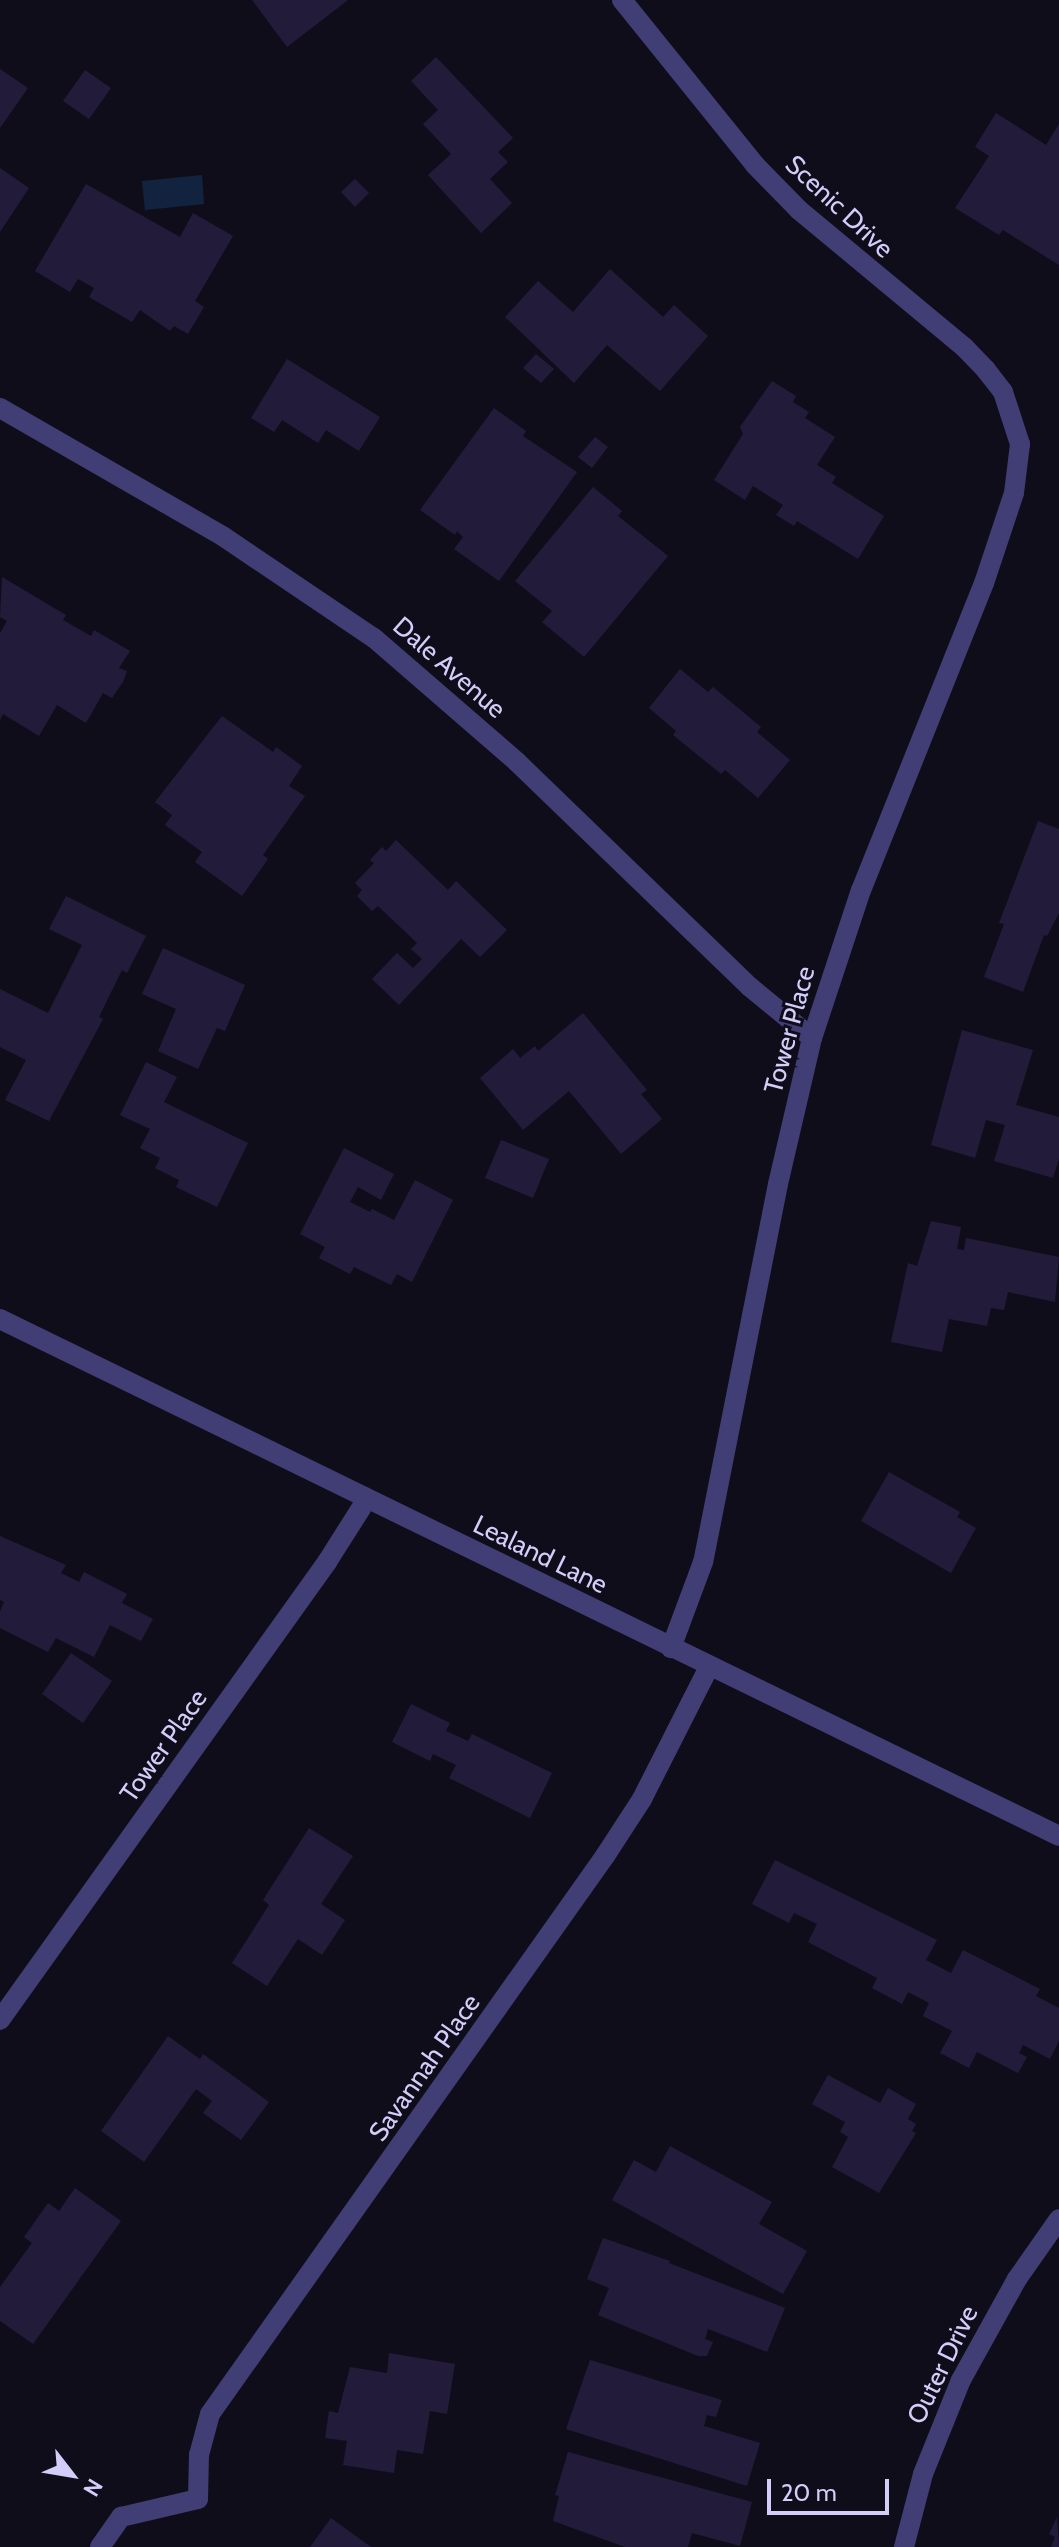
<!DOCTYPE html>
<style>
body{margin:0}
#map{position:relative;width:1059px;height:2547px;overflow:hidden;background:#100d1b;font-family:Cabin,sans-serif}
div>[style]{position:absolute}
.water>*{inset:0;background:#12233f}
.building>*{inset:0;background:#231b3a}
.service>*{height:20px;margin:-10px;padding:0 10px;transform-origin:10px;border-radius:10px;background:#413d75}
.minor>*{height:20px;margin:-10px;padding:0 10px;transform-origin:10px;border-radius:10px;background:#413d75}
.tertiary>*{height:20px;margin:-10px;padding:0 10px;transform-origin:10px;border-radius:10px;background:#413d75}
span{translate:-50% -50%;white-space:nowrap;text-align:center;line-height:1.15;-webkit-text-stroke:6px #100d1b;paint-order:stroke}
.street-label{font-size:26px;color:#d3cdf9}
.north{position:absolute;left:32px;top:2435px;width:80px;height:80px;-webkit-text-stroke:6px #100d1b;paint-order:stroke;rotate:121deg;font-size:22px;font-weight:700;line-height:32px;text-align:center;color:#d3cdf9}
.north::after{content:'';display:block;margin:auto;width:28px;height:36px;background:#d3cdf9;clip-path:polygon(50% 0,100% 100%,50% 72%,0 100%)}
.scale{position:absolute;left:767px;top:2479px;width:122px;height:36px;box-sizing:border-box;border:4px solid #d3cdf9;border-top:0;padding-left:10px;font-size:24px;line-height:28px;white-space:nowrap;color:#d3cdf9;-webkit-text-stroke:6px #100d1b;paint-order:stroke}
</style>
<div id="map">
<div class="water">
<div style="clip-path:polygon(202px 175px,204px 204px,145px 210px,142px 181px)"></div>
</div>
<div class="building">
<div style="clip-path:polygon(252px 0,348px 0,287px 47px)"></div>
<div style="clip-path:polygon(436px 57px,513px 138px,498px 152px,508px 162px,490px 179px,512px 203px,481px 233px,428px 175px,451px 154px,423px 124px,438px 110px,411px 81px)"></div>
<div style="clip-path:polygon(0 69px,28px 88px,0 128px)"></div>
<div style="clip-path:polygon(85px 70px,111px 88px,89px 119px,63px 101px)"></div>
<div style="clip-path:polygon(996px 113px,1046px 145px,1059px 124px,1059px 265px,1003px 230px,999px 235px,955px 208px,989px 156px,975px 147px)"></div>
<div style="clip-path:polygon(0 168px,29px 188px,0 232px)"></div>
<div style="clip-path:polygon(355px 179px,369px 193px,355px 207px,341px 192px)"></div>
<div style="clip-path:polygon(86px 184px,180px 237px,193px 213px,233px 236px,195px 301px,204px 307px,188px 334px,174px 326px,170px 331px,140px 310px,132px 322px,89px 297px,94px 288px,78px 279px,70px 292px,35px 271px)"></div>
<div style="clip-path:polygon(610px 269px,663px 317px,674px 305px,708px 336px,660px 391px,607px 345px,574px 383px,505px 317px,538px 281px,573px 312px)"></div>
<div style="clip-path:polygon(536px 354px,554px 369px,541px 383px,523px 368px)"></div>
<div style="clip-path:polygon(287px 359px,380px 417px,359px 451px,326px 430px,318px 443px,282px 420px,274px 432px,251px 418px)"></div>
<div style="clip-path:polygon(772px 381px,796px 396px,793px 402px,809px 412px,805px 418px,835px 437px,817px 465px,836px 477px,832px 483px,884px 516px,858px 559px,797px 521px,794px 526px,776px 515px,783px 505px,753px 486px,745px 500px,714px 480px,743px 434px,740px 427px)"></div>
<div style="clip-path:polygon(494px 408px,526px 431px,523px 436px,577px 472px,499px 581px,454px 549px,463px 537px,457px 531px,455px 535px,420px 510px)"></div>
<div style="clip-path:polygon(595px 437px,608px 447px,592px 468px,578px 457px)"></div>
<div style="clip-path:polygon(593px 487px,622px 511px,618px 516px,668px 556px,584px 657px,542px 622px,552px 611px,515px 581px)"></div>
<div style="clip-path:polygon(2px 577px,66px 615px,63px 620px,91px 636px,94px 630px,130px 651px,119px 668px,127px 671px,123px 682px,112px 698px,103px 693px,86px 723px,57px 705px,39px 736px,3px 714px,0 720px,0 633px,7px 621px,0 617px)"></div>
<div style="clip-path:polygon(680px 669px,708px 692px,713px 687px,761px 727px,757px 732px,790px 760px,758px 798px,725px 770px,721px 774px,673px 735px,676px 731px,649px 708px)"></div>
<div style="clip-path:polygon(222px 716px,273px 752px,276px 747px,302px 766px,289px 786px,305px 796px,263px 855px,268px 859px,242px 896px,195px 862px,202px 852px,165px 825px,172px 815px,155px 802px)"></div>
<div style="clip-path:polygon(1038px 821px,1059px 829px,1059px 913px,1047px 936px,1044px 935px,1023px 992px,984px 977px,1004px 924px,999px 923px)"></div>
<div style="clip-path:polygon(396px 840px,448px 890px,456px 881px,507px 930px,480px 957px,461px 939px,399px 1005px,372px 979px,397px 953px,413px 968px,422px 959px,411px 949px,417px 943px,378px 906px,372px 911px,357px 896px,362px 890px,355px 883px,374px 863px,370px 860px,382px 847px,386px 851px)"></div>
<div style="clip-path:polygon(66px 896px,146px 936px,127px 973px,122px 970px,99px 1017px,103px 1019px,49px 1121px,5px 1100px,26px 1060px,0 1047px,0 989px,48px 1013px,82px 945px,49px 929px)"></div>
<div style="clip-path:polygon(163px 948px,245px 985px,225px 1031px,217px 1028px,198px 1069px,158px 1051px,176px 1009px,142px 994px)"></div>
<div style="clip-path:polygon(583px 1013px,647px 1090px,641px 1094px,662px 1119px,621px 1154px,569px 1091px,523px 1130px,480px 1078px,513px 1049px,520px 1058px,535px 1046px,538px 1051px)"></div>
<div style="clip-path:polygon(962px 1030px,1033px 1050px,1016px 1105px,1059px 1117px,1059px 1159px,1053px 1178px,994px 1161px,1005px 1125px,986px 1120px,975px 1158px,931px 1145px)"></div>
<div style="clip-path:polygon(146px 1062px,177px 1077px,164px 1102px,248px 1143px,217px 1207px,176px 1187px,179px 1180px,155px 1168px,160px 1158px,140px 1148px,150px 1129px,120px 1115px)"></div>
<div style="clip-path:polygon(501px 1140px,549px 1159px,533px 1198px,485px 1178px)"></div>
<div style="clip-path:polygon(344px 1148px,394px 1174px,381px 1200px,358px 1187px,350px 1202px,370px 1212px,372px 1209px,394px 1220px,415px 1180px,453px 1200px,412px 1282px,397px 1274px,391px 1285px,354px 1267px,350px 1274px,319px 1258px,325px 1247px,300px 1234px)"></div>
<div style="clip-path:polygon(931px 1221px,961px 1227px,957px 1249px,964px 1250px,966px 1238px,1059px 1257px,1055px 1302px,1008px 1292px,1004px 1310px,991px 1308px,987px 1326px,949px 1319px,942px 1352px,891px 1342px,908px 1263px,917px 1266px)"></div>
<div style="clip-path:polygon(889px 1472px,960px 1512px,957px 1517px,976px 1528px,951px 1573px,861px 1521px)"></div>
<div style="clip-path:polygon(0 1536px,66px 1565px,61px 1573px,79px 1582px,84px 1572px,127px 1594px,122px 1603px,153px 1619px,141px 1641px,110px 1625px,94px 1657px,56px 1638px,48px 1652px,0 1628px,0 1611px,4px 1602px,0 1600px)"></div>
<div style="clip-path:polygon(71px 1653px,112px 1681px,83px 1723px,42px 1694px)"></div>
<div style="clip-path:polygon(411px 1704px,450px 1723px,446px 1731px,468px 1741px,472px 1734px,552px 1773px,530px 1818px,449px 1778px,456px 1765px,433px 1754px,430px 1761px,392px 1742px)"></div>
<div style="clip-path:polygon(309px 1828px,353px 1856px,321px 1904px,345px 1920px,322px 1955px,298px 1939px,267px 1986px,232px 1963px,269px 1905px,263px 1900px)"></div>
<div style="clip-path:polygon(775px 1860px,937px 1940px,926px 1960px,951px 1973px,963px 1950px,1040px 1989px,1036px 1996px,1059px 2008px,1059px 2041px,1050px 2059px,1023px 2045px,1019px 2053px,1027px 2057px,1018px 2073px,977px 2052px,969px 2068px,940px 2053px,952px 2031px,923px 2016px,929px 2003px,908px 1992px,902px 2004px,872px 1988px,877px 1978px,808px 1942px,817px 1924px,794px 1913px,789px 1923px,752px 1904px)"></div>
<div style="clip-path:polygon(168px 2036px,200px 2059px,203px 2054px,269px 2102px,241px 2140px,203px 2113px,212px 2101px,196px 2089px,144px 2162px,101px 2131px)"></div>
<div style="clip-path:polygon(828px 2075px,880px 2103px,888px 2088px,916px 2104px,908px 2119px,916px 2124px,912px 2131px,916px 2133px,879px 2193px,832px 2167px,848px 2137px,840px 2132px,845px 2122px,812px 2104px)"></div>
<div style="clip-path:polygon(670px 2146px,772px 2202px,759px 2224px,807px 2251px,783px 2294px,612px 2200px,634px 2160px,656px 2172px)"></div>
<div style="clip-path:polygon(75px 2188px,121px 2221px,33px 2344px,0 2321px,0 2287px,32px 2243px,24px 2237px,48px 2203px,59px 2211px)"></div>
<div style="clip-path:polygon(603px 2238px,670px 2261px,669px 2263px,785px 2308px,767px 2352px,708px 2329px,705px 2339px,713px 2342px,707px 2356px,698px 2356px,598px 2315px,609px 2288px,587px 2279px)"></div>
<div style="clip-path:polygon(389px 2353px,455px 2364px,447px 2414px,430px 2411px,423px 2454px,397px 2450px,394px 2473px,343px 2465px,347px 2441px,325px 2438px,329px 2411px,338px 2413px,350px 2367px,387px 2373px)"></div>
<div style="clip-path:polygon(590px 2360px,722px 2400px,716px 2417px,707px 2415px,704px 2426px,760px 2443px,747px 2486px,566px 2429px)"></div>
<div style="clip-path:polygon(568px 2452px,752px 2502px,740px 2546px,692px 2533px,688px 2547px,625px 2547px,553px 2521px,559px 2496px,555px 2495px)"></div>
<div style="clip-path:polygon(1057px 2517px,1059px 2547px,1051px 2547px,1055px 2537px,1049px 2534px)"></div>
<div style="clip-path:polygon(331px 2518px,371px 2547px,310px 2547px)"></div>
</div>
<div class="service">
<div style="left:100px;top:2547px;width:37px;rotate:-55deg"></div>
<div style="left:121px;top:2517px;width:79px;rotate:-13.2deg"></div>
</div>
<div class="minor">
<div style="left:622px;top:0;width:212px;rotate:51.1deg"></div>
<div style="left:755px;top:165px;width:63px;rotate:45.6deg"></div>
<div style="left:799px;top:210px;width:214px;rotate:39.7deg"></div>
<div style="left:964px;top:347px;width:32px;rotate:46deg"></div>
<div style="left:986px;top:370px;width:28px;rotate:52deg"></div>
<div style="left:1003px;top:392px;width:55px;rotate:71.9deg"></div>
<div style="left:1020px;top:444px;width:49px;rotate:97deg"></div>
<div style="left:1014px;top:493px;width:95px;rotate:108.4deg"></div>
<div style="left:984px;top:583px;width:331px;rotate:111.8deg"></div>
<div style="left:861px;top:890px;width:156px;rotate:108.3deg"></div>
<div style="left:812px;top:1038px;width:150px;rotate:103.1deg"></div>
<div style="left:778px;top:1184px;width:385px;rotate:101.2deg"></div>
<div style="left:703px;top:1562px;width:92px;rotate:110.4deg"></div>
<div style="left:0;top:408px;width:258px;rotate:29.9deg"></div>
<div style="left:224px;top:537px;width:181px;rotate:34deg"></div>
<div style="left:374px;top:638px;width:189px;rotate:40.9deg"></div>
<div style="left:517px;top:762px;width:324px;rotate:44deg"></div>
<div style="left:750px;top:987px;width:80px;rotate:39.4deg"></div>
<div style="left:0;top:2020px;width:563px;rotate:-54.47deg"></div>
<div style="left:327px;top:1562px;width:75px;rotate:-57.6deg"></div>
<div style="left:198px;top:2499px;width:44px;rotate:-88.7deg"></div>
<div style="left:199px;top:2455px;width:42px;rotate:-75deg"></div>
<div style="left:210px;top:2414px;width:684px;rotate:-54.71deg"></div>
<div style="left:605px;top:1856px;width:68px;rotate:-57deg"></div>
<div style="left:642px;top:1799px;width:148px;rotate:-63.1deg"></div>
<div style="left:904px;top:2547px;width:75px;rotate:-75.4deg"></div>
<div style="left:923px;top:2474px;width:101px;rotate:-68deg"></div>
<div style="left:961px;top:2380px;width:115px;rotate:-61deg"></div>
<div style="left:1017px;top:2279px;width:73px;rotate:-55deg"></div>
</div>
<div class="tertiary">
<div style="left:0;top:1319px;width:1178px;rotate:26.02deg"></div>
</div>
<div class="street-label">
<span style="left:839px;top:207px;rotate:43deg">Scenic Drive</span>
<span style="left:449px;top:668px;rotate:41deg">Dale Avenue</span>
<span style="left:790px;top:1030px;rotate:-75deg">Tower Place</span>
<span style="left:540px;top:1555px;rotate:26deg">Lealand Lane</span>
<span style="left:164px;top:1746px;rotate:-55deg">Tower Place</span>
<span style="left:425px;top:2068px;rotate:-55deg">Savannah Place</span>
<span style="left:943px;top:2365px;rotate:-64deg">Outer Drive</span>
</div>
<div class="north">N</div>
<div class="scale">20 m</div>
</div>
